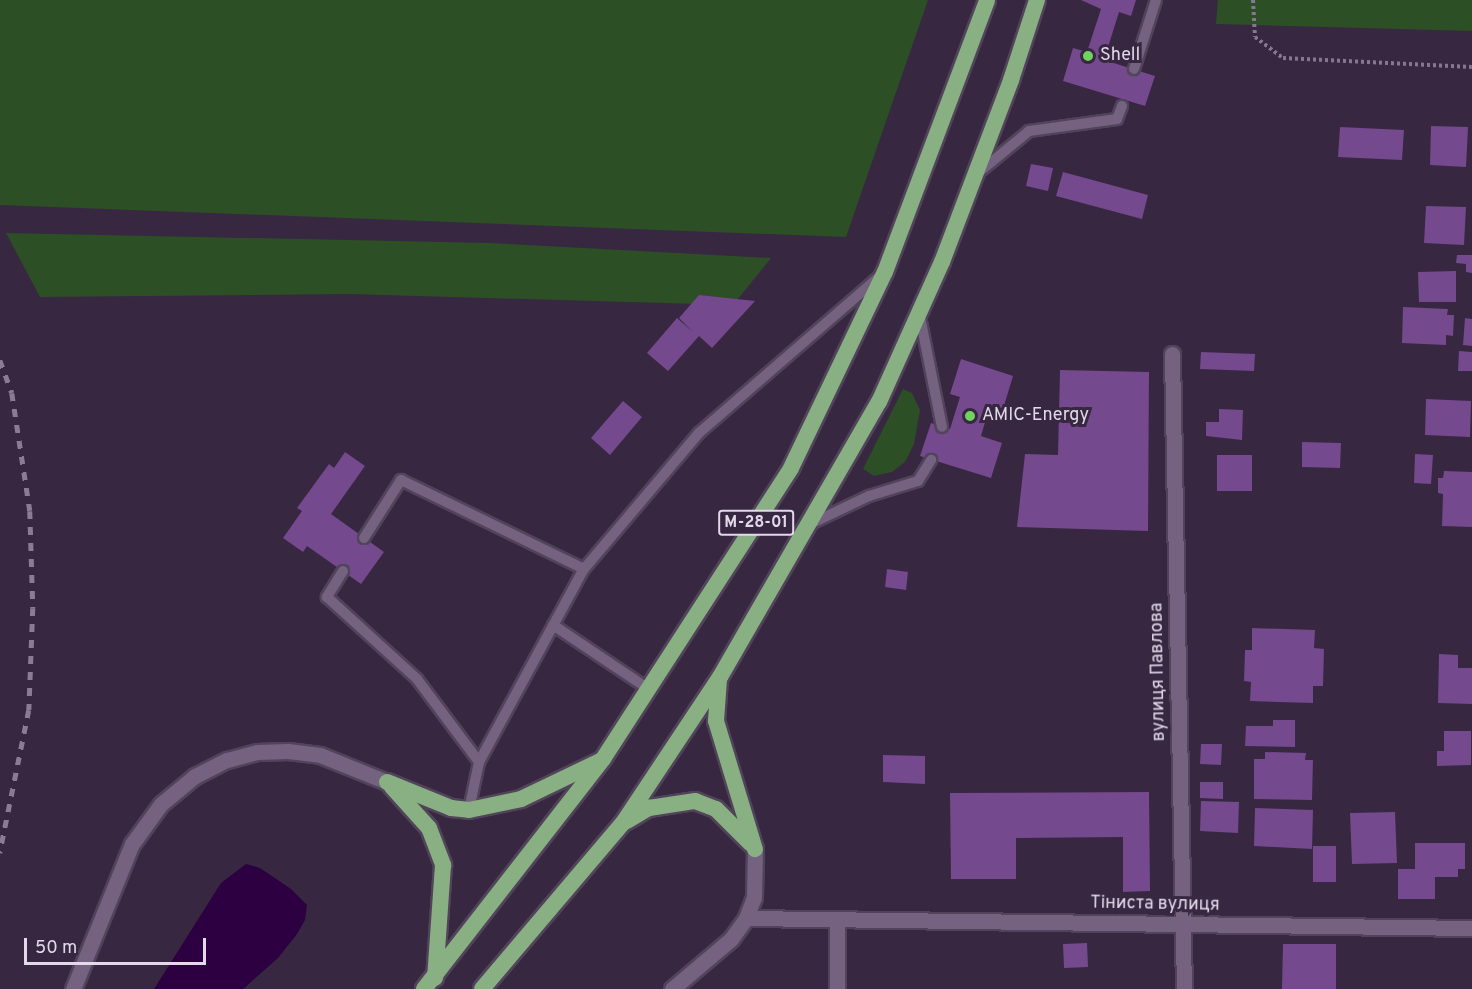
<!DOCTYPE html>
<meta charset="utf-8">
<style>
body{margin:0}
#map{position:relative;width:1472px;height:989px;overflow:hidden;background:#372741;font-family:Overpass,sans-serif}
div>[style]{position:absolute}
.green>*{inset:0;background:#2d4f26}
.water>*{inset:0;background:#2d0041}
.building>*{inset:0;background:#74498d}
.path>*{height:4px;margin-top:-2px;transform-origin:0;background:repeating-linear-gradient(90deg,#85788e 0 3px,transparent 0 6px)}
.roads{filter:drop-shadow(2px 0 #51445a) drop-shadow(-2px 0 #51445a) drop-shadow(0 2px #51445a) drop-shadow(0 -2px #51445a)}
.service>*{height:10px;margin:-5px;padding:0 5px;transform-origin:5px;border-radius:5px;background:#746280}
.minor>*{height:15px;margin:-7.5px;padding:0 7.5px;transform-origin:7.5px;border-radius:7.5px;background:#746280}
.tertiary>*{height:15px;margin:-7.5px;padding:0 7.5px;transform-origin:7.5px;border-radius:7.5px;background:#746280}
.trunk>*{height:16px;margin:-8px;padding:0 8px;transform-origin:8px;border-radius:8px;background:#88b082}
.rail>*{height:4.5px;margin-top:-2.25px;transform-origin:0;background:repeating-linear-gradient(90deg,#8a7d93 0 8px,transparent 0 16px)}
.dots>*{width:16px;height:16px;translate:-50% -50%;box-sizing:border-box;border:3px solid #372741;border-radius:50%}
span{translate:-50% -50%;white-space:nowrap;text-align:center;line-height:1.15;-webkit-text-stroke:6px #372741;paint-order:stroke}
.shield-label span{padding:2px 4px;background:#372741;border:2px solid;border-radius:4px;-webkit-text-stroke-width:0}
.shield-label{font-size:16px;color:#e3d9ea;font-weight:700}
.poi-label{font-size:18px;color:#e3d9ea}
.left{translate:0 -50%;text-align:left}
.street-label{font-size:18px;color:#e3d9ea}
.scale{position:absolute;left:24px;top:938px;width:182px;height:27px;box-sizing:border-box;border:3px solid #e3d9ea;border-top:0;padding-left:8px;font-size:18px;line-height:21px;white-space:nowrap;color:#e3d9ea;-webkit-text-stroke:4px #372741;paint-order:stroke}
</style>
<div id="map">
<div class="green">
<div style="clip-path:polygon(0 0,928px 0,846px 237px,0 205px)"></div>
<div style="clip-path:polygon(1218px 0,1472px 0,1472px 31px,1216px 24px)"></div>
<div style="clip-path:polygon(6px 233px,490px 243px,771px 258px,733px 305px,348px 294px,40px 297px)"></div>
<div style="clip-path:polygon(903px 389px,912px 393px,920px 410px,914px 444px,905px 462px,892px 472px,874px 476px,863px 469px)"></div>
</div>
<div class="water">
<div style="clip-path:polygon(246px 864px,260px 868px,291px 889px,307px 905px,305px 920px,297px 934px,278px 958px,243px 989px,154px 989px,221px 883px)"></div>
</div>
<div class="building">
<div style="clip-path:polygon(1081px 0,1136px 0,1131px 16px,1119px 12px,1104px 60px,1155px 76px,1145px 106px,1063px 81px,1073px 48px,1087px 52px,1101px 9px)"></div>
<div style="clip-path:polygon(1431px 126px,1468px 127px,1466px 167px,1430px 165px)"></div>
<div style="clip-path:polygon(1340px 127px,1404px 130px,1402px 160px,1338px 157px)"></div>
<div style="clip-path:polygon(1031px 164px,1053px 168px,1048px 191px,1026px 186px)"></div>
<div style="clip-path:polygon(1063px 172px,1148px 195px,1142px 219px,1056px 196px)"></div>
<div style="clip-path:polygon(1426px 206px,1466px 207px,1464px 245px,1424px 243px)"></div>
<div style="clip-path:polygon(1457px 255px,1472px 255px,1472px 273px,1466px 272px,1466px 264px,1456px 263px)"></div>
<div style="clip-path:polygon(1456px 271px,1456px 302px,1419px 302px,1418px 272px)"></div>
<div style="clip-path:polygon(699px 295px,755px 301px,712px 348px,699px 336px,668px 371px,647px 353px,677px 318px,693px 332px,679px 318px)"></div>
<div style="clip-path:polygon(1403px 307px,1448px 309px,1447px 315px,1454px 315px,1453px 336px,1446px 335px,1446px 345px,1402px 343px)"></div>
<div style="clip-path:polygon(1465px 318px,1472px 319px,1472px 346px,1463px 345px)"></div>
<div style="clip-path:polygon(1459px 351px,1472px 352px,1472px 371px,1458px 371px)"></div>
<div style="clip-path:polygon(1201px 352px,1255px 354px,1254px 371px,1200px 369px)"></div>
<div style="clip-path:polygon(961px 359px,1013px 376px,1003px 409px,990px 405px,981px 436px,1002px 443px,991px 478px,920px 456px,931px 423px,950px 429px,960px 397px,950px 394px)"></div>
<div style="clip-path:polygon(1060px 370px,1149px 372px,1148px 531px,1017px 527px,1025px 454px,1058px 455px)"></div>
<div style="clip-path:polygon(1426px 399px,1471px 401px,1470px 437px,1425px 435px)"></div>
<div style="clip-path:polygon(623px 401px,642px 417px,610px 455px,591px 438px)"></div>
<div style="clip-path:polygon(1219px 409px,1243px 410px,1242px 440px,1206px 436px,1206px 422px,1219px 422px)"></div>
<div style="clip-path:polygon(1302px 442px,1341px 443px,1340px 468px,1302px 467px)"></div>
<div style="clip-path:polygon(345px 452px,365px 466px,331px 514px,384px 552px,361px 584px,307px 546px,303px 552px,283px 538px,302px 511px,297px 508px,329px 464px,334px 468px)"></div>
<div style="clip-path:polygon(1415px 454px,1433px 455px,1431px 484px,1414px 483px)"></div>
<div style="clip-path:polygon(1217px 455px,1252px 455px,1252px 491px,1217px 491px)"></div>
<div style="clip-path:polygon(1444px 471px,1472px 472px,1472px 527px,1442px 526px,1443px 494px,1438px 493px,1438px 478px,1443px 478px)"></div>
<div style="clip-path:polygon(887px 569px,908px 572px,906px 590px,885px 587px)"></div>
<div style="clip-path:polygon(1252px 628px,1315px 630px,1314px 648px,1324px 649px,1323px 686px,1313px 686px,1313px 703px,1250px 701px,1251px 682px,1244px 681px,1245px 650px,1252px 650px)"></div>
<div style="clip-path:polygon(1439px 654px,1458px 655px,1458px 668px,1472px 668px,1472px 704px,1438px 703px)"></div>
<div style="clip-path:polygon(1273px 720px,1295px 720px,1295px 747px,1245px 746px,1246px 726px,1273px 726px)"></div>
<div style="clip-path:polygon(1444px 731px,1471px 731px,1471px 765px,1437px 766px,1437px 751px,1444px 751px)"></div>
<div style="clip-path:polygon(1201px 744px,1222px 744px,1221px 765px,1200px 764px)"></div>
<div style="clip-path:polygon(1265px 752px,1306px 753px,1305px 760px,1313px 760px,1312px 800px,1254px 799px,1254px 759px,1265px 759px)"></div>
<div style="clip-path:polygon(883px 755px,925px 756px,925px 784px,883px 782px)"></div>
<div style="clip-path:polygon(1200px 782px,1223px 782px,1223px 799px,1200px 798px)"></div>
<div style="clip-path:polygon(1149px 792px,1150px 891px,1123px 892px,1123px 837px,1016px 838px,1016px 879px,951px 879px,950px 793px)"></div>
<div style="clip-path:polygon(1201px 801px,1239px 802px,1238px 833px,1200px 831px)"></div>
<div style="clip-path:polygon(1255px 808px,1313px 810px,1312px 849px,1254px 846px)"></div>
<div style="clip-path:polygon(1395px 812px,1397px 863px,1352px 864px,1350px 813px)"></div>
<div style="clip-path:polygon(1415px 843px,1465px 843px,1465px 869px,1458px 869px,1458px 877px,1435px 877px,1435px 899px,1398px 899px,1398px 869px,1415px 869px)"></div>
<div style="clip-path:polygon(1313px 846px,1336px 846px,1336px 882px,1313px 882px)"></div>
<div style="clip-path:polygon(1087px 943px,1088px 967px,1064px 968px,1063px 944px)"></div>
<div style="clip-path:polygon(1283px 944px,1336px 944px,1336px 989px,1282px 989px)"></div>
</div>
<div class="path">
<div style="left:1253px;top:0;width:37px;rotate:87deg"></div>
<div style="left:1255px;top:37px;width:35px;rotate:37deg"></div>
<div style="left:1283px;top:58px;width:189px;rotate:2.7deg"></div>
</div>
<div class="roads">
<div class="service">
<div style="left:1134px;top:69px;width:72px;rotate:-72.3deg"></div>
<div style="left:978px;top:173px;width:66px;rotate:-39.5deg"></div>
<div style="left:1029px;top:131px;width:89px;rotate:-7.8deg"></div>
<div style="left:1117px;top:119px;width:14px;rotate:-69deg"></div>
<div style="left:920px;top:317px;width:112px;rotate:78.7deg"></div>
<div style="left:808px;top:525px;width:68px;rotate:-25.4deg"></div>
<div style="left:869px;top:496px;width:51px;rotate:-17deg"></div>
<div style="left:918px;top:481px;width:25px;rotate:-58deg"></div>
<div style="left:364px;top:538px;width:69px;rotate:-57.5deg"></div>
<div style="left:401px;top:480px;width:203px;rotate:25.9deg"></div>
<div style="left:584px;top:569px;width:178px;rotate:-49.8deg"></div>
<div style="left:699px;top:433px;width:237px;rotate:-40.9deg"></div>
<div style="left:343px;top:571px;width:31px;rotate:122deg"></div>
<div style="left:327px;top:597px;width:122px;rotate:42.3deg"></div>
<div style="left:417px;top:679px;width:104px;rotate:53.2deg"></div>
<div style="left:479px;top:762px;width:49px;rotate:101.8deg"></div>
<div style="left:553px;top:625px;width:113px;rotate:33.8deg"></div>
<div style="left:479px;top:762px;width:220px;rotate:-61.5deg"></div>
</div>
<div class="minor">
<div style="left:1172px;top:354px;width:635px;rotate:88.92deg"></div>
<div style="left:746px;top:918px;width:726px;rotate:0.79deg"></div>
<div style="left:837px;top:921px;width:68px;rotate:90deg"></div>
</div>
<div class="tertiary">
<div style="left:73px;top:989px;width:157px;rotate:-67.9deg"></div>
<div style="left:132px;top:844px;width:49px;rotate:-54.1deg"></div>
<div style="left:161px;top:804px;width:44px;rotate:-39.5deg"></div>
<div style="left:195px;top:776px;width:36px;rotate:-27deg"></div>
<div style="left:227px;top:760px;width:31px;rotate:-15deg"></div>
<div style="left:257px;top:752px;width:31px;rotate:-2deg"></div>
<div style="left:288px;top:751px;width:32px;rotate:7deg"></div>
<div style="left:320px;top:755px;width:72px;rotate:21.9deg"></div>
<div style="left:672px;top:989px;width:77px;rotate:-40.3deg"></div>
<div style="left:731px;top:939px;width:26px;rotate:-54deg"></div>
<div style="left:746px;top:918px;width:22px;rotate:-69deg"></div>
<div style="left:754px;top:897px;width:48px;rotate:-88.8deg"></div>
</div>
<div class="trunk">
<div style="left:719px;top:679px;width:42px;rotate:94.1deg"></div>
<div style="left:716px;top:721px;width:134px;rotate:73.1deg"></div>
<div style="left:387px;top:782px;width:69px;rotate:22.1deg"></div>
<div style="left:451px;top:808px;width:18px;rotate:6deg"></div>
<div style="left:469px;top:810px;width:53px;rotate:-11.9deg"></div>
<div style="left:521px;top:799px;width:88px;rotate:-25.7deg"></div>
<div style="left:392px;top:787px;width:55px;rotate:47.9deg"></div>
<div style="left:429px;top:828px;width:40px;rotate:69deg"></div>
<div style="left:443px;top:865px;width:113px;rotate:94deg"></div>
<div style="left:627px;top:821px;width:26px;rotate:-31deg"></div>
<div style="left:649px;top:808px;width:47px;rotate:-8.7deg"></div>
<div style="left:695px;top:801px;width:22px;rotate:21deg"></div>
<div style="left:716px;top:809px;width:49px;rotate:45deg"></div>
<div style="left:424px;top:989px;width:291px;rotate:-52.1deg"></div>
<div style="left:603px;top:759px;width:346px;rotate:-57.1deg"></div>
<div style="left:791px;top:468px;width:217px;rotate:-64.4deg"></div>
<div style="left:885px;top:272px;width:290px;rotate:-69.4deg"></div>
<div style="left:482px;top:989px;width:218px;rotate:-49.7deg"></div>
<div style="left:623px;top:823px;width:175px;rotate:-56.4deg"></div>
<div style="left:720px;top:677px;width:318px;rotate:-60deg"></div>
<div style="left:879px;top:402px;width:154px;rotate:-65.8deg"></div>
<div style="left:942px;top:262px;width:195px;rotate:-69.2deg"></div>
<div style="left:1011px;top:80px;width:84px;rotate:-72deg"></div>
</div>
</div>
<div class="rail">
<div style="left:0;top:360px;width:35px;rotate:70deg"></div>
<div style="left:12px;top:393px;width:119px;rotate:81.3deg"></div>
<div style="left:30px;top:511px;width:97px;rotate:88.2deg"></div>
<div style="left:33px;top:608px;width:102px;rotate:92.2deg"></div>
<div style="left:29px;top:710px;width:146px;rotate:101.5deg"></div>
</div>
<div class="dots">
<div style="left:1088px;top:56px;background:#71d25e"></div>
<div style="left:970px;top:416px;background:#71d25e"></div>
</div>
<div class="shield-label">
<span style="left:756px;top:523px">М-28-01</span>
</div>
<div class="poi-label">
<span class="left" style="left:1100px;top:56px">Shell</span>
<span class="left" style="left:982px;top:416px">AMIC-Energy</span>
</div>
<div class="street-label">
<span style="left:1159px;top:672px;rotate:-91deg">вулиця Павлова</span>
<span style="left:1155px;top:905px;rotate:1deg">Тіниста вулиця</span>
</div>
<div class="scale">50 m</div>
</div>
